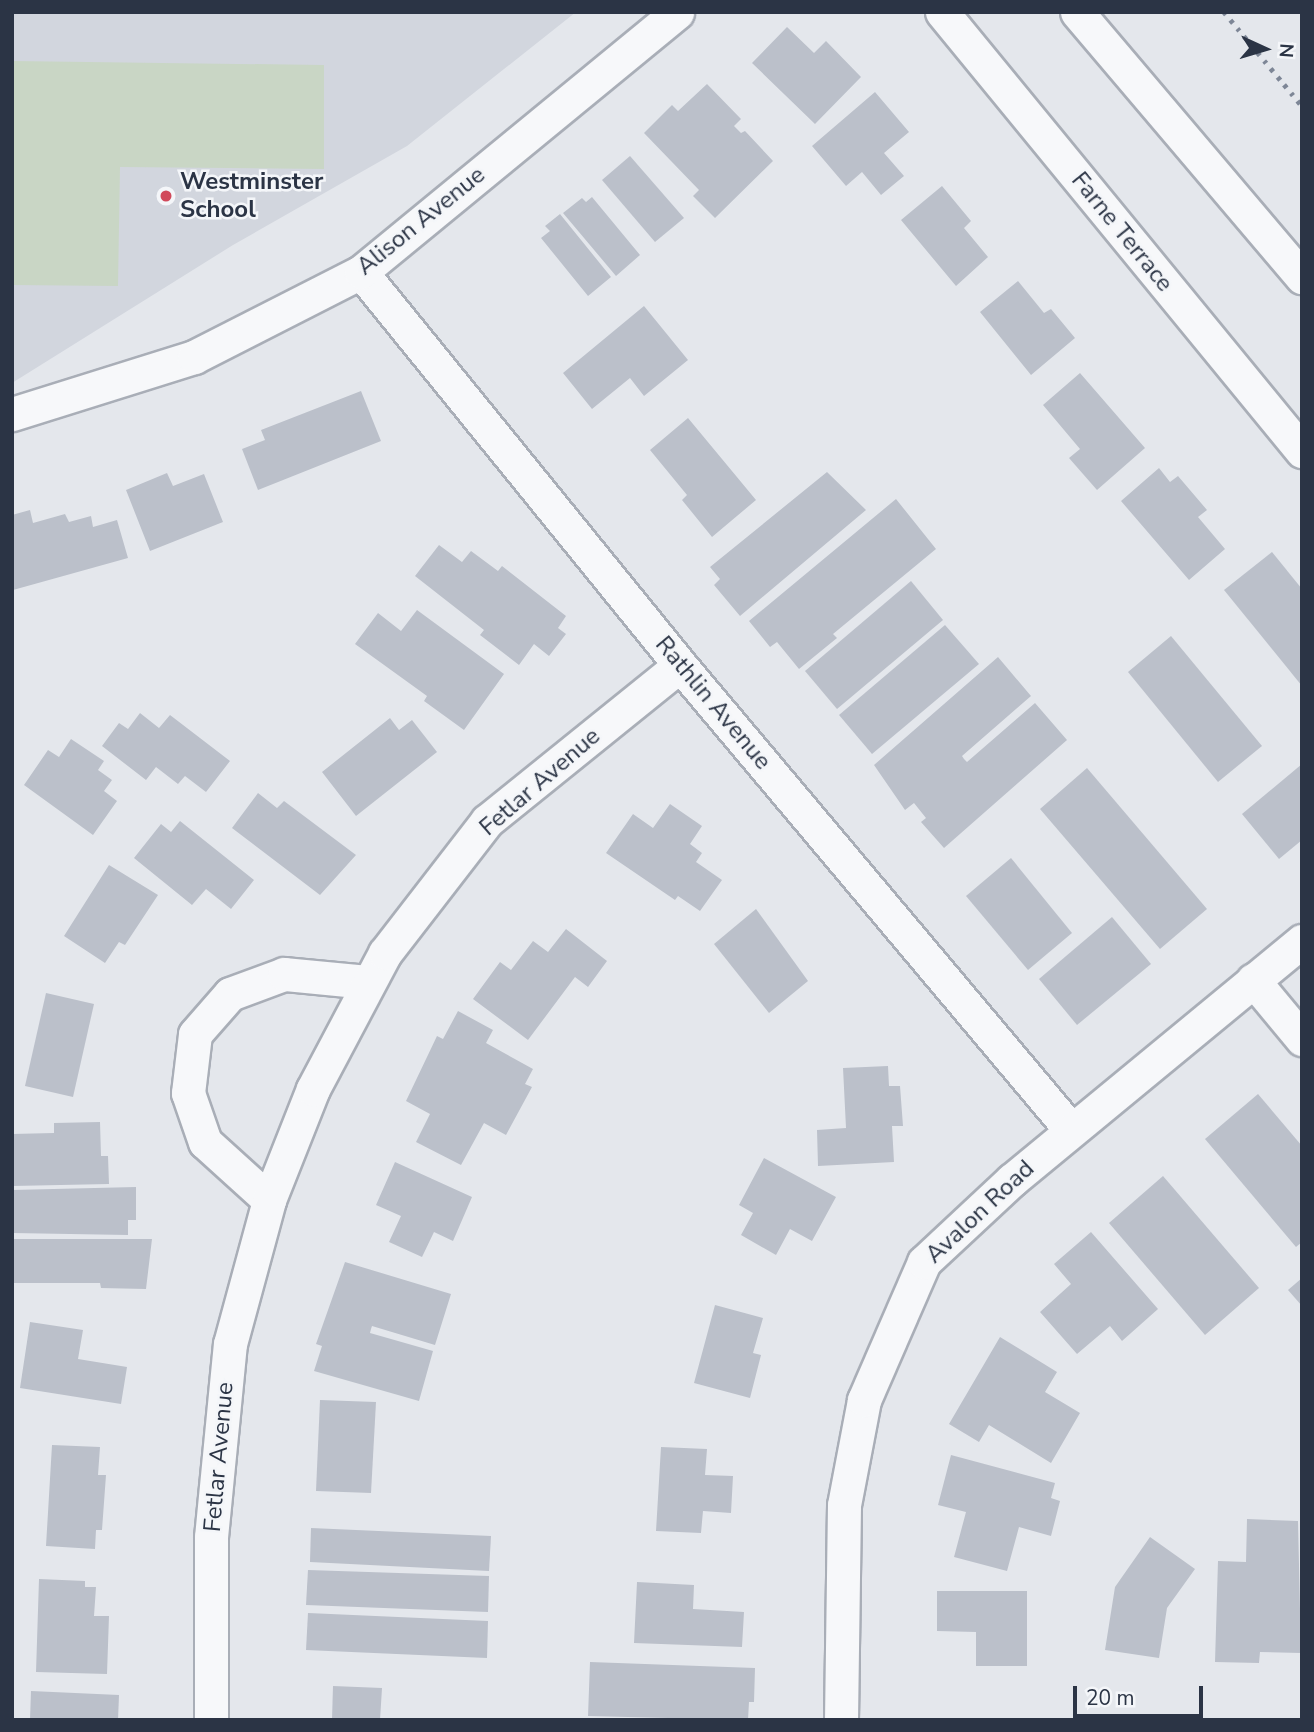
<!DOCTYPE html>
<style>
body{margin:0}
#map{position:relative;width:1314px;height:1732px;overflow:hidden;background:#e4e7ec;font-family:"Nunito Sans",sans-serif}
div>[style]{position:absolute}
.built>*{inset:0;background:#d2d6de}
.green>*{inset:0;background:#c9d6c5}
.building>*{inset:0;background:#bbc0ca}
.roads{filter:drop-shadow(2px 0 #a9aeb7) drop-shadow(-2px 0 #a9aeb7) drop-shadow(0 2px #a9aeb7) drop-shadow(0 -2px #a9aeb7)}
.street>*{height:33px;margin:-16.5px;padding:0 16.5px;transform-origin:16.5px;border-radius:16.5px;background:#f7f8fa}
.rail>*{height:5px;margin-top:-2.5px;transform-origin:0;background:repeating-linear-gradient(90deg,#7d8696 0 3.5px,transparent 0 10.5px)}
.dots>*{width:19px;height:19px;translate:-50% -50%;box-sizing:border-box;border:4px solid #f4f6f9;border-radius:50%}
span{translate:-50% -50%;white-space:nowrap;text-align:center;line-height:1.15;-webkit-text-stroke:5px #f4f6f9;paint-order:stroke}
.poi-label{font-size:24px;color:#2b3445;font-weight:700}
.left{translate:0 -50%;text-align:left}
.street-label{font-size:24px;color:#2b3445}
.frame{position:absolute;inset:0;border:14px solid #2b3445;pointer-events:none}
.north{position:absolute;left:1230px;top:14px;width:70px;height:70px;-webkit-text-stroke:5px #f4f6f9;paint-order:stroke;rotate:94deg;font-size:19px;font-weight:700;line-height:28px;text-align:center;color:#2b3445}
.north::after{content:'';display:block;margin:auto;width:24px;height:32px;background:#2b3445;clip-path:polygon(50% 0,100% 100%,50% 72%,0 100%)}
.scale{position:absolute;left:1073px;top:1686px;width:130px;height:32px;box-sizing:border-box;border:4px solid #2b3445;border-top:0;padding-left:9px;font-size:21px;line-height:24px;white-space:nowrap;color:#2b3445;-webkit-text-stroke:5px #f4f6f9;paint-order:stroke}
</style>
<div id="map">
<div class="built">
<div style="clip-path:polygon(12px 12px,576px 12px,407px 146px,233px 245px,12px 383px)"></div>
</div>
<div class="green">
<div style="clip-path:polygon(12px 61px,324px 65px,324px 169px,120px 167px,118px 286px,12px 285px)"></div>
</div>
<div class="building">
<div style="clip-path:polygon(787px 27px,814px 53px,826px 41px,861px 77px,815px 124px,752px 63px)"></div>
<div style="clip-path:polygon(707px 84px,741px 119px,734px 126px,741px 133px,745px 131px,773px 161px,715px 218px,693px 196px,699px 190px,644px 133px,672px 105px,678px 111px)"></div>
<div style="clip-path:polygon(875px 92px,909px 132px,884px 153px,904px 176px,881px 195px,862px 172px,846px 186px,812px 146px)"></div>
<div style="clip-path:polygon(630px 156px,684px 218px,655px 242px,602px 180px)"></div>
<div style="clip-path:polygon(942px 186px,971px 221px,964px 228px,988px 257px,956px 286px,901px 220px)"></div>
<div style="clip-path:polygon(592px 197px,640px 255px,616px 276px,563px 213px,582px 198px,586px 202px)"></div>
<div style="clip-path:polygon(560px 214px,611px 277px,588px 296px,541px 238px,550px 231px,545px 226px)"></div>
<div style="clip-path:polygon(1018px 281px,1044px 313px,1051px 309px,1075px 338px,1031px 375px,980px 312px)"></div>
<div style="clip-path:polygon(644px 306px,688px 360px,644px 396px,630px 378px,592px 409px,563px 373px)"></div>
<div style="clip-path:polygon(1080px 373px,1145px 448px,1097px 490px,1069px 458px,1080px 449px,1043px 405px)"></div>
<div style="clip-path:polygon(361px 391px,381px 441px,258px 490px,242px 449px,265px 440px,261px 430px)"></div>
<div style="clip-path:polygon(688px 418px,756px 500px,712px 537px,682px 500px,687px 495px,650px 450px)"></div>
<div style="clip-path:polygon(1159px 468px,1170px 482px,1178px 476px,1207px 510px,1198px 517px,1225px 549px,1189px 580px,1121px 501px)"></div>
<div style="clip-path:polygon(827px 472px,866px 510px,740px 616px,714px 585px,720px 579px,710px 567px)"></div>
<div style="clip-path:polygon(167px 473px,173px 486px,204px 474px,223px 522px,150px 551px,126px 490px)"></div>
<div style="clip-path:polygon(896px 499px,936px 549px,833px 634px,837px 638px,799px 669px,777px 642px,770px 647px,749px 621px)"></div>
<div style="clip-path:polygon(30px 510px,33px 523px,65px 514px,69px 522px,91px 516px,93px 527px,117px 520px,128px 558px,13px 590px,12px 515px)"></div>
<div style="clip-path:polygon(439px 545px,462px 562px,471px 551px,498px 571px,502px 566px,566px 616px,558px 628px,566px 634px,549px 656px,534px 644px,519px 665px,480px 635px,484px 630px,415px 576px)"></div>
<div style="clip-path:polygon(1272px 552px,1302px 589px,1302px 686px,1224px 590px)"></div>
<div style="clip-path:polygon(911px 581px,943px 620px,837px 709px,805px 671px)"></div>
<div style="clip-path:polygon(417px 610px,504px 674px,464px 730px,424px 701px,427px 696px,355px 644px,378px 613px,401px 631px)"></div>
<div style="clip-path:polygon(945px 625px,979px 664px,872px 754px,839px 715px)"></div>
<div style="clip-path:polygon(1171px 636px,1262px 746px,1218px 782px,1128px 672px)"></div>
<div style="clip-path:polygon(998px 657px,1031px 696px,962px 756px,964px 759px,967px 762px,1035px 703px,1067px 740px,944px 848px,921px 822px,926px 818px,914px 803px,905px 810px,874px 765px)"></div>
<div style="clip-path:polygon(140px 713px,159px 728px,170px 715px,230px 761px,206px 792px,185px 776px,178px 784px,156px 767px,146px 780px,102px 746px,119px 723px,128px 729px)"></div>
<div style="clip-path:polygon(390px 718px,399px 730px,412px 720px,437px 752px,356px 816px,322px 772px)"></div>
<div style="clip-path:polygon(71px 739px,104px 761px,98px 770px,112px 780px,104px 791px,117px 801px,93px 835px,24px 785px,48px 750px,59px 757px)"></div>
<div style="clip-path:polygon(1302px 764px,1302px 840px,1279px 859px,1242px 814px)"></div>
<div style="clip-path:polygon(1087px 768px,1207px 909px,1160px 949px,1040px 809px)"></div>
<div style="clip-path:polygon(258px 793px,277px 808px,284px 801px,356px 855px,320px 895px,232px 828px)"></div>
<div style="clip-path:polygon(670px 804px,702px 826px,690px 844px,702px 853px,696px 862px,722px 880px,700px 911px,678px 896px,675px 900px,606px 853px,633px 814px,653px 828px)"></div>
<div style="clip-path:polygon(180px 821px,254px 880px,231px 909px,206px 889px,192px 905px,134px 858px,161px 824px,171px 832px)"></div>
<div style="clip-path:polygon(1011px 858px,1072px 933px,1028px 970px,966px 896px)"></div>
<div style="clip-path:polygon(109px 865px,158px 895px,125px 945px,119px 942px,105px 963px,64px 936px)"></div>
<div style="clip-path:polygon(756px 909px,808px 981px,769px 1013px,714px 944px)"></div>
<div style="clip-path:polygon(1112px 917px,1151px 964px,1077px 1025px,1039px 979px)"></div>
<div style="clip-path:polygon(566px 929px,607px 961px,588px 987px,575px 977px,528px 1040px,473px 999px,500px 962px,511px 970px,533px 941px,548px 952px)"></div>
<div style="clip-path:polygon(46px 993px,94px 1004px,73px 1097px,25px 1086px)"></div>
<div style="clip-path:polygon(458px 1011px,493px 1030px,486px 1043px,533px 1069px,525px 1084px,532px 1087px,506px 1135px,484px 1123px,461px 1165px,416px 1142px,430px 1114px,406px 1101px,437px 1036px,443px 1039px)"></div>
<div style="clip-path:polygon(888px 1066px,889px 1086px,900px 1086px,903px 1126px,892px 1126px,894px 1162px,818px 1166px,817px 1130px,846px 1128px,843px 1068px)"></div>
<div style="clip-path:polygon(1258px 1094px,1302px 1146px,1302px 1242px,1296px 1247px,1205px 1139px)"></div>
<div style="clip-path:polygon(100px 1122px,101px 1156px,108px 1156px,109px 1184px,12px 1186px,12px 1134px,54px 1133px,54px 1123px)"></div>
<div style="clip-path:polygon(764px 1158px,836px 1197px,812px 1241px,790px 1229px,776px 1255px,741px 1235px,753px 1213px,739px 1205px)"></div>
<div style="clip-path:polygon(395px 1162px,472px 1197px,453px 1241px,434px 1232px,422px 1257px,389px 1242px,401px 1216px,376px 1205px)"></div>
<div style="clip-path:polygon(1163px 1176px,1259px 1288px,1205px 1335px,1109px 1223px)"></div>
<div style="clip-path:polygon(136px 1187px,136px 1220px,128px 1220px,128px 1235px,12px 1233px,12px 1190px)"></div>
<div style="clip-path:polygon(1091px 1232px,1158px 1309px,1122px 1341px,1110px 1326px,1077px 1354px,1040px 1312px,1071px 1284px,1054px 1264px)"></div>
<div style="clip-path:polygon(12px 1239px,152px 1239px,146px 1289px,101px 1288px,100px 1283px,12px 1283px)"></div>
<div style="clip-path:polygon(345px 1262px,451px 1294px,435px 1345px,372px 1326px,371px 1329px,370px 1333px,433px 1351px,419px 1401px,314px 1371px,322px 1346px,316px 1344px)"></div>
<div style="clip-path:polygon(1302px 1278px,1302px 1306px,1288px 1290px)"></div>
<div style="clip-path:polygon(715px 1305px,763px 1318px,753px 1353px,761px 1355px,750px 1398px,694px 1383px)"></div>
<div style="clip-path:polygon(30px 1322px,83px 1330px,78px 1359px,127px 1367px,121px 1404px,20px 1388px)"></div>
<div style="clip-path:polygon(1000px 1337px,1057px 1372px,1045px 1392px,1080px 1413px,1051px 1463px,989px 1425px,979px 1442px,949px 1424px)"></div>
<div style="clip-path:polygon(320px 1400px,376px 1402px,371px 1493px,316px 1491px)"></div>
<div style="clip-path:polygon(52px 1445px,100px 1447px,98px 1475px,106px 1475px,102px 1530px,96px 1530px,95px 1549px,46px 1546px)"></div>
<div style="clip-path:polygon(661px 1447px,707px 1449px,705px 1475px,733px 1476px,731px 1513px,703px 1511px,701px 1533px,656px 1531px)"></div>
<div style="clip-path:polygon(951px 1455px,1055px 1483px,1051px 1498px,1060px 1501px,1051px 1536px,1019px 1527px,1007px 1571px,954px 1557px,966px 1512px,938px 1505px)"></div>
<div style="clip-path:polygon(1247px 1519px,1298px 1521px,1301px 1653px,1260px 1652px,1259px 1663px,1215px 1662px,1218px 1561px,1246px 1562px)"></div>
<div style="clip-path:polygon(311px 1528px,491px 1536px,489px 1571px,310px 1562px)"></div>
<div style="clip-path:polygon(1150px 1537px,1195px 1569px,1167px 1608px,1159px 1658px,1105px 1650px,1115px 1587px)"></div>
<div style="clip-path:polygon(308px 1570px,489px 1576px,488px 1612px,306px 1605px)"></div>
<div style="clip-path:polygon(39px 1579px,85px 1581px,85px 1587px,96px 1587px,94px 1616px,109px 1616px,107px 1674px,36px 1672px)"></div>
<div style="clip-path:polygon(637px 1582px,694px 1585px,693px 1609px,744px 1612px,742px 1647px,634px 1643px)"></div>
<div style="clip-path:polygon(937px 1591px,1027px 1591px,1027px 1666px,976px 1666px,976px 1632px,937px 1631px)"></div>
<div style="clip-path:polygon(308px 1613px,488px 1621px,487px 1658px,306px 1650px)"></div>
<div style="clip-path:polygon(590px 1662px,755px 1668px,754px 1702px,749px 1702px,748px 1720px,588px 1716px)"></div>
<div style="clip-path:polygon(333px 1686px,382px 1688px,380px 1720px,332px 1720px)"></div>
<div style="clip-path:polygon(31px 1691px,119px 1695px,118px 1720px,30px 1720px)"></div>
</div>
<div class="roads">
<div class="street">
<div style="left:942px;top:12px;width:568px;rotate:50.65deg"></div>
<div style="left:1077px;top:12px;width:348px;rotate:49.7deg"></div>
<div style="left:361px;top:272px;width:506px;rotate:50.93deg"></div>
<div style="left:680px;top:665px;width:608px;rotate:49.94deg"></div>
<div style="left:12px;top:414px;width:191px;rotate:-17.4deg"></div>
<div style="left:194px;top:357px;width:187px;rotate:-27deg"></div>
<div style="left:361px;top:272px;width:409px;rotate:-39.4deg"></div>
<div style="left:1253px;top:980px;width:77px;rotate:50.3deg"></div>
<div style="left:269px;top:1200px;width:86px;rotate:-137.8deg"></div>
<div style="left:205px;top:1142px;width:52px;rotate:-109.1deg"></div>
<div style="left:188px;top:1093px;width:59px;rotate:-83.2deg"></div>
<div style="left:195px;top:1034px;width:53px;rotate:-48.8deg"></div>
<div style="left:230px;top:994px;width:58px;rotate:-20.3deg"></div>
<div style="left:284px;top:974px;width:83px;rotate:5.5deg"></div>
<div style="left:211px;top:1720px;width:183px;rotate:-90deg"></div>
<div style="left:211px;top:1537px;width:194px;rotate:-84.4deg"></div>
<div style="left:230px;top:1344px;width:149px;rotate:-74.8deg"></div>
<div style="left:269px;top:1200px;width:119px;rotate:-68.4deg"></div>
<div style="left:313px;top:1089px;width:154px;rotate:-62.1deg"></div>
<div style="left:385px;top:953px;width:167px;rotate:-52.3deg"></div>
<div style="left:487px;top:821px;width:248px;rotate:-38.9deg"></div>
<div style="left:841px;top:1720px;width:215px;rotate:-89.2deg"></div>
<div style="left:844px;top:1505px;width:107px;rotate:-79.2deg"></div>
<div style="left:864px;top:1400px;width:150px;rotate:-66.5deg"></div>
<div style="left:924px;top:1262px;width:120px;rotate:-43deg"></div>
<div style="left:1012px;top:1180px;width:376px;rotate:-39.5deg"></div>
</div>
</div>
<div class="rail">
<div style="left:1224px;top:12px;width:122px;rotate:50.3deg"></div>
</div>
<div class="dots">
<div style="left:166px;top:196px;background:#d1495b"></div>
</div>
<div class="poi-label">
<span class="left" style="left:180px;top:196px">Westminster<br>School</span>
</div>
<div class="street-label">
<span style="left:421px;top:221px;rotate:-39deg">Alison Avenue</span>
<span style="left:1122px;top:232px;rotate:51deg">Farne Terrace</span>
<span style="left:713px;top:703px;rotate:50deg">Rathlin Avenue</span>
<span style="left:540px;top:782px;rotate:-41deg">Fetlar Avenue</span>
<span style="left:980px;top:1212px;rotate:-43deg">Avalon Road</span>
<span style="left:219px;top:1457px;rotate:-85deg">Fetlar Avenue</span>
</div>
<div class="frame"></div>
<div class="north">N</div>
<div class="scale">20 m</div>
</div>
